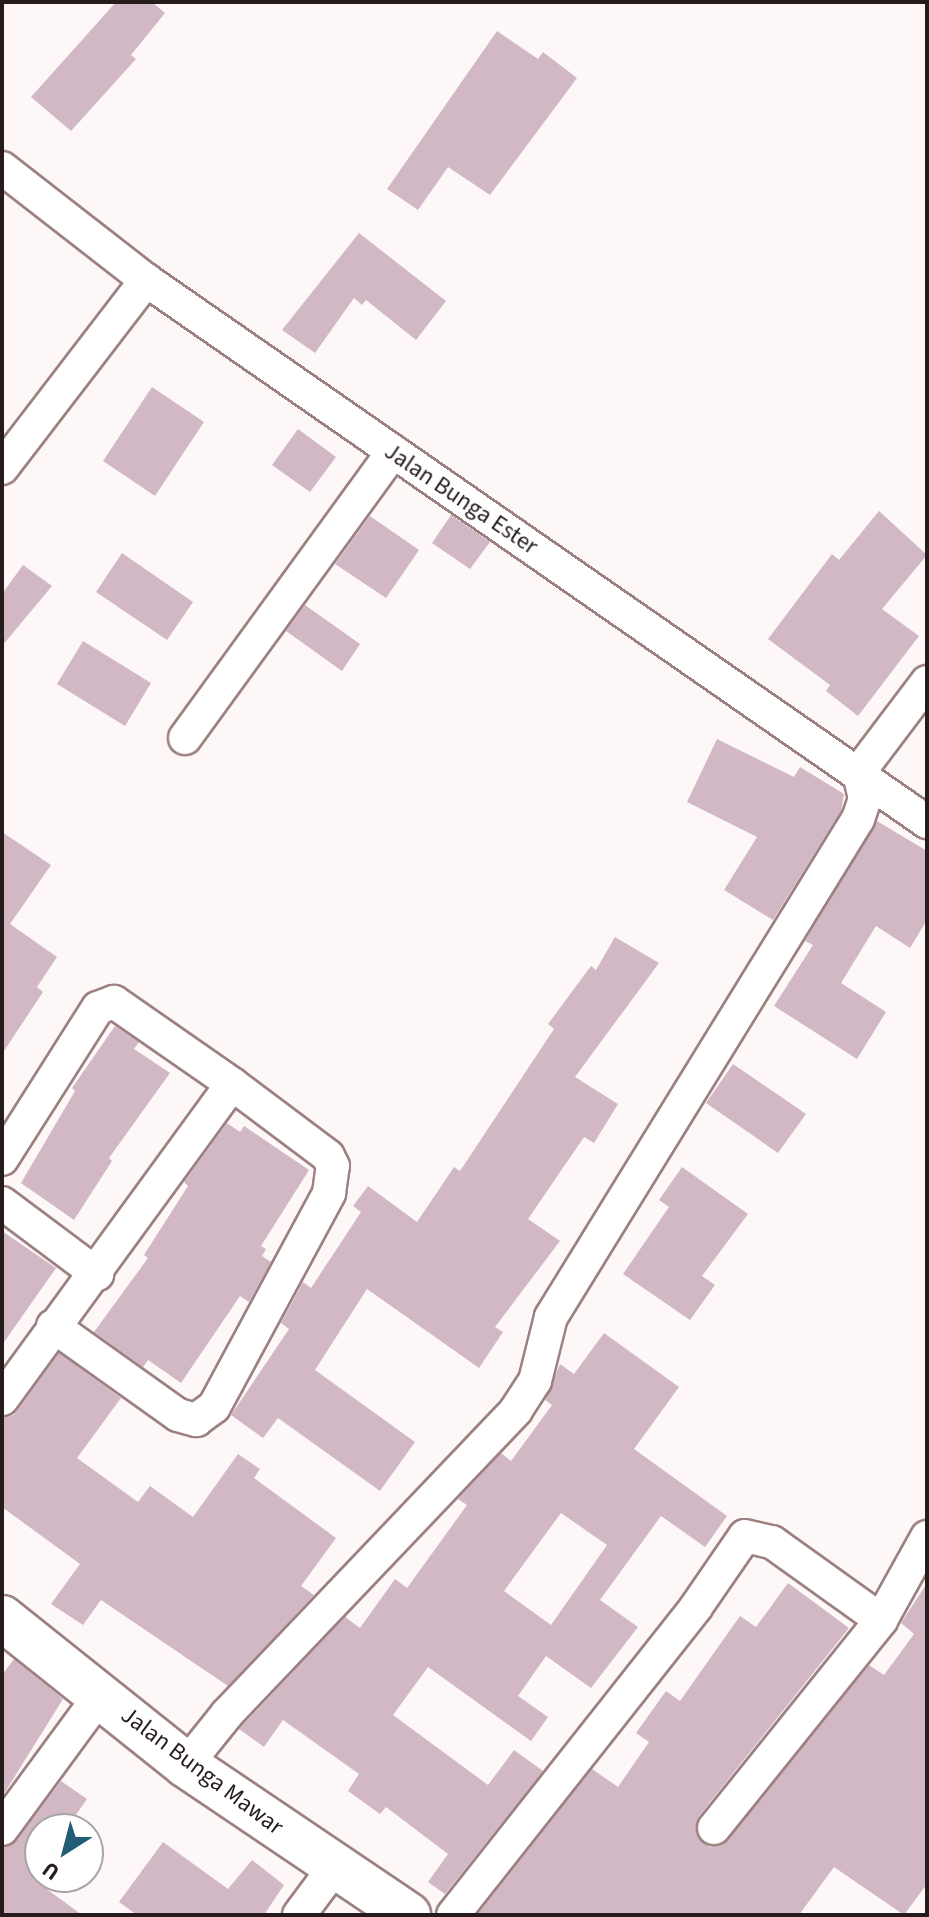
<!DOCTYPE html>
<style>
body{margin:0}
#map{position:relative;width:929px;height:1917px;overflow:hidden;background:#fdf7f7;font-family:"Source Sans 3",sans-serif}
div>[style]{position:absolute}
.building>*{inset:0;background:#d2b8c4}
.roads{filter:drop-shadow(2px 0 #9c8180) drop-shadow(-2px 0 #9c8180) drop-shadow(0 2px #9c8180) drop-shadow(0 -2px #9c8180)}
.street>*{height:32px;margin:-16px;padding:0 16px;transform-origin:16px;border-radius:16px;background:#fff}
.secondary>*{height:44px;margin:-22px;padding:0 22px;transform-origin:22px;border-radius:22px;background:#fff}
span{translate:-50% -50%;white-space:nowrap;text-align:center;line-height:1.15;-webkit-text-stroke:6px #fff;paint-order:stroke}
.street-label{font-size:24px;color:#261c1b}
.frame{position:absolute;inset:0;border:4px solid #261c1b;pointer-events:none}
.north{position:absolute;left:24px;top:1813px;width:80px;height:80px;box-sizing:border-box;background:#fff;border:2px solid #a8a4a4;border-radius:50%;rotate:216deg;font-size:22px;font-weight:700;line-height:32px;text-align:center;color:#261c1b}
.north::after{content:'';display:block;margin:auto;width:28px;height:36px;background:#215e76;clip-path:polygon(50% 0,100% 100%,50% 72%,0 100%)}
</style>
<div id="map">
<div class="building">
<div style="clip-path:polygon(116px 2px,152px 2px,165px 13px,131px 55px,136px 59px,71px 131px,31px 97px)"></div>
<div style="clip-path:polygon(497px 31px,538px 59px,543px 52px,577px 78px,490px 195px,448px 167px,418px 210px,387px 189px)"></div>
<div style="clip-path:polygon(359px 233px,446px 301px,416px 340px,366px 300px,362px 305px,354px 298px,315px 353px,282px 330px)"></div>
<div style="clip-path:polygon(152px 387px,204px 422px,155px 496px,103px 461px)"></div>
<div style="clip-path:polygon(298px 429px,336px 457px,310px 492px,272px 465px)"></div>
<div style="clip-path:polygon(879px 511px,927px 555px,882px 609px,919px 636px,858px 716px,826px 691px,830px 685px,768px 639px,832px 554px,839px 560px)"></div>
<div style="clip-path:polygon(451px 515px,490px 542px,470px 569px,432px 543px)"></div>
<div style="clip-path:polygon(370px 516px,419px 550px,386px 598px,335px 564px)"></div>
<div style="clip-path:polygon(122px 553px,193px 602px,167px 640px,96px 592px)"></div>
<div style="clip-path:polygon(23px 565px,52px 586px,2px 646px,2px 594px)"></div>
<div style="clip-path:polygon(305px 605px,360px 644px,342px 671px,286px 631px)"></div>
<div style="clip-path:polygon(83px 641px,151px 683px,125px 726px,57px 684px)"></div>
<div style="clip-path:polygon(717px 739px,794px 777px,800px 767px,844px 794px,841px 811px,773px 920px,724px 890px,757px 837px,687px 802px)"></div>
<div style="clip-path:polygon(877px 821px,927px 851px,927px 920px,910px 948px,876px 926px,841px 983px,886px 1012px,857px 1059px,774px 1006px,813px 945px,805px 941px)"></div>
<div style="clip-path:polygon(2px 832px,51px 865px,10px 924px,57px 957px,37px 987px,43px 992px,2px 1054px)"></div>
<div style="clip-path:polygon(615px 937px,659px 963px,575px 1077px,618px 1104px,594px 1143px,584px 1137px,528px 1219px,560px 1241px,495px 1327px,503px 1332px,479px 1368px,367px 1289px,315px 1370px,415px 1442px,380px 1491px,278px 1418px,263px 1438px,231px 1415px,289px 1329px,281px 1323px,303px 1282px,311px 1288px,361px 1212px,353px 1206px,368px 1186px,417px 1222px,454px 1167px,460px 1171px,554px 1029px,548px 1024px,591px 966px,596px 970px)"></div>
<div style="clip-path:polygon(115px 1026px,139px 1042px,134px 1049px,170px 1073px,109px 1158px,112px 1161px,74px 1220px,21px 1183px,75px 1091px,72px 1088px)"></div>
<div style="clip-path:polygon(733px 1064px,806px 1114px,778px 1153px,706px 1103px)"></div>
<div style="clip-path:polygon(227px 1123px,240px 1132px,244px 1126px,309px 1170px,261px 1246px,266px 1249px,262px 1256px,271px 1262px,249px 1302px,240px 1296px,181px 1383px,148px 1360px,143px 1367px,94px 1332px,148px 1258px,144px 1255px,188px 1186px,184px 1182px)"></div>
<div style="clip-path:polygon(682px 1167px,748px 1214px,702px 1276px,715px 1285px,690px 1320px,623px 1274px,669px 1207px,659px 1200px)"></div>
<div style="clip-path:polygon(2px 1231px,56px 1268px,2px 1345px)"></div>
<div style="clip-path:polygon(evenodd,604px 1333px,679px 1387px,634px 1449px,727px 1516px,705px 1547px,661px 1516px,600px 1600px,638px 1627px,591px 1688px,546px 1656px,518px 1696px,548px 1717px,531px 1741px,428px 1667px,393px 1715px,488px 1785px,514px 1750px,543px 1771px,445px 1894px,428px 1882px,448px 1854px,386px 1807px,380px 1814px,348px 1791px,359px 1774px,283px 1720px,264px 1747px,239px 1729px,345px 1617px,360px 1628px,395px 1579px,407px 1588px,467px 1505px,458px 1499px,501px 1453px,511px 1461px,552px 1405px,545px 1400px,560px 1364px,574px 1374px,604px 1333px,561px 1513px,607px 1545px,551px 1625px,504px 1591px,561px 1513px)"></div>
<div style="clip-path:polygon(59px 1353px,121px 1398px,77px 1458px,138px 1502px,150px 1486px,193px 1517px,238px 1454px,260px 1469px,254px 1478px,336px 1538px,301px 1586px,314px 1595px,228px 1686px,101px 1600px,83px 1625px,51px 1604px,80px 1564px,2px 1507px,2px 1418px,14px 1415px)"></div>
<div style="clip-path:polygon(788px 1583px,849px 1628px,699px 1816px,696px 1834px,710px 1847px,728px 1840px,869px 1665px,884px 1675px,914px 1634px,901px 1623px,927px 1583px,927px 1884px,904px 1915px,834px 1867px,799px 1915px,477px 1915px,592px 1769px,618px 1787px,649px 1742px,636px 1733px,666px 1691px,680px 1701px,740px 1616px,756px 1627px)"></div>
<div style="clip-path:polygon(14px 1659px,63px 1699px,2px 1797px,2px 1675px)"></div>
<div style="clip-path:polygon(61px 1781px,87px 1799px,66px 1829px,40px 1829px,40px 1884px,82px 1915px,2px 1915px,2px 1848px,17px 1840px)"></div>
<div style="clip-path:polygon(163px 1842px,228px 1889px,252px 1860px,284px 1885px,264px 1915px,137px 1915px,119px 1902px)"></div>
</div>
<div class="roads">
<div class="street">
<div style="left:2px;top:168px;width:182px;rotate:37.9deg"></div>
<div style="left:146px;top:280px;width:951px;rotate:34.76deg"></div>
<div style="left:2px;top:468px;width:237px;rotate:-52.5deg"></div>
<div style="left:185px;top:738px;width:354px;rotate:-54deg"></div>
<div style="left:2px;top:1159px;width:179px;rotate:-57.6deg"></div>
<div style="left:98px;top:1008px;width:17px;rotate:-21deg"></div>
<div style="left:114px;top:1002px;width:144px;rotate:34.8deg"></div>
<div style="left:232px;top:1084px;width:390px;rotate:126.1deg"></div>
<div style="left:2px;top:1203px;width:119px;rotate:36.8deg"></div>
<div style="left:53px;top:1326px;width:153px;rotate:35.5deg"></div>
<div style="left:178px;top:1415px;width:19px;rotate:16deg"></div>
<div style="left:196px;top:1420px;width:22px;rotate:-36deg"></div>
<div style="left:214px;top:1407px;width:243px;rotate:-61.7deg"></div>
<div style="left:329px;top:1193px;width:27px;rotate:-82deg"></div>
<div style="left:333px;top:1166px;width:11px;rotate:-117deg"></div>
<div style="left:328px;top:1156px;width:120px;rotate:-143.1deg"></div>
<div style="left:186px;top:1765px;width:65px;rotate:-51.2deg"></div>
<div style="left:227px;top:1714px;width:419px;rotate:-46.4deg"></div>
<div style="left:516px;top:1410px;width:35px;rotate:-57deg"></div>
<div style="left:535px;top:1381px;width:66px;rotate:-76deg"></div>
<div style="left:551px;top:1317px;width:585px;rotate:-58.35deg"></div>
<div style="left:858px;top:819px;width:21px;rotate:-71deg"></div>
<div style="left:865px;top:799px;width:28px;rotate:-103deg"></div>
<div style="left:859px;top:772px;width:113px;rotate:-52.9deg"></div>
<div style="left:714px;top:1828px;width:267px;rotate:-51.2deg"></div>
<div style="left:881px;top:1620px;width:95px;rotate:-61deg"></div>
<div style="left:2px;top:1829px;width:167px;rotate:-53.7deg"></div>
<div style="left:299px;top:1915px;width:59px;rotate:-53.3deg"></div>
<div style="left:453px;top:1915px;width:392px;rotate:-51.7deg"></div>
<div style="left:696px;top:1607px;width:86px;rotate:-55.4deg"></div>
<div style="left:745px;top:1536px;width:28px;rotate:13deg"></div>
<div style="left:772px;top:1542px;width:134px;rotate:35.6deg"></div>
</div>
<div class="secondary">
<div style="left:2px;top:1618px;width:236px;rotate:38.6deg"></div>
<div style="left:186px;top:1765px;width:268px;rotate:34deg"></div>
</div>
</div>
<div class="street-label">
<span style="left:461px;top:499px;rotate:34deg">Jalan Bunga Ester</span>
<span style="left:202px;top:1771px;rotate:37deg">Jalan Bunga Mawar</span>
</div>
<div class="frame"></div>
<div class="north">U</div>
</div>
